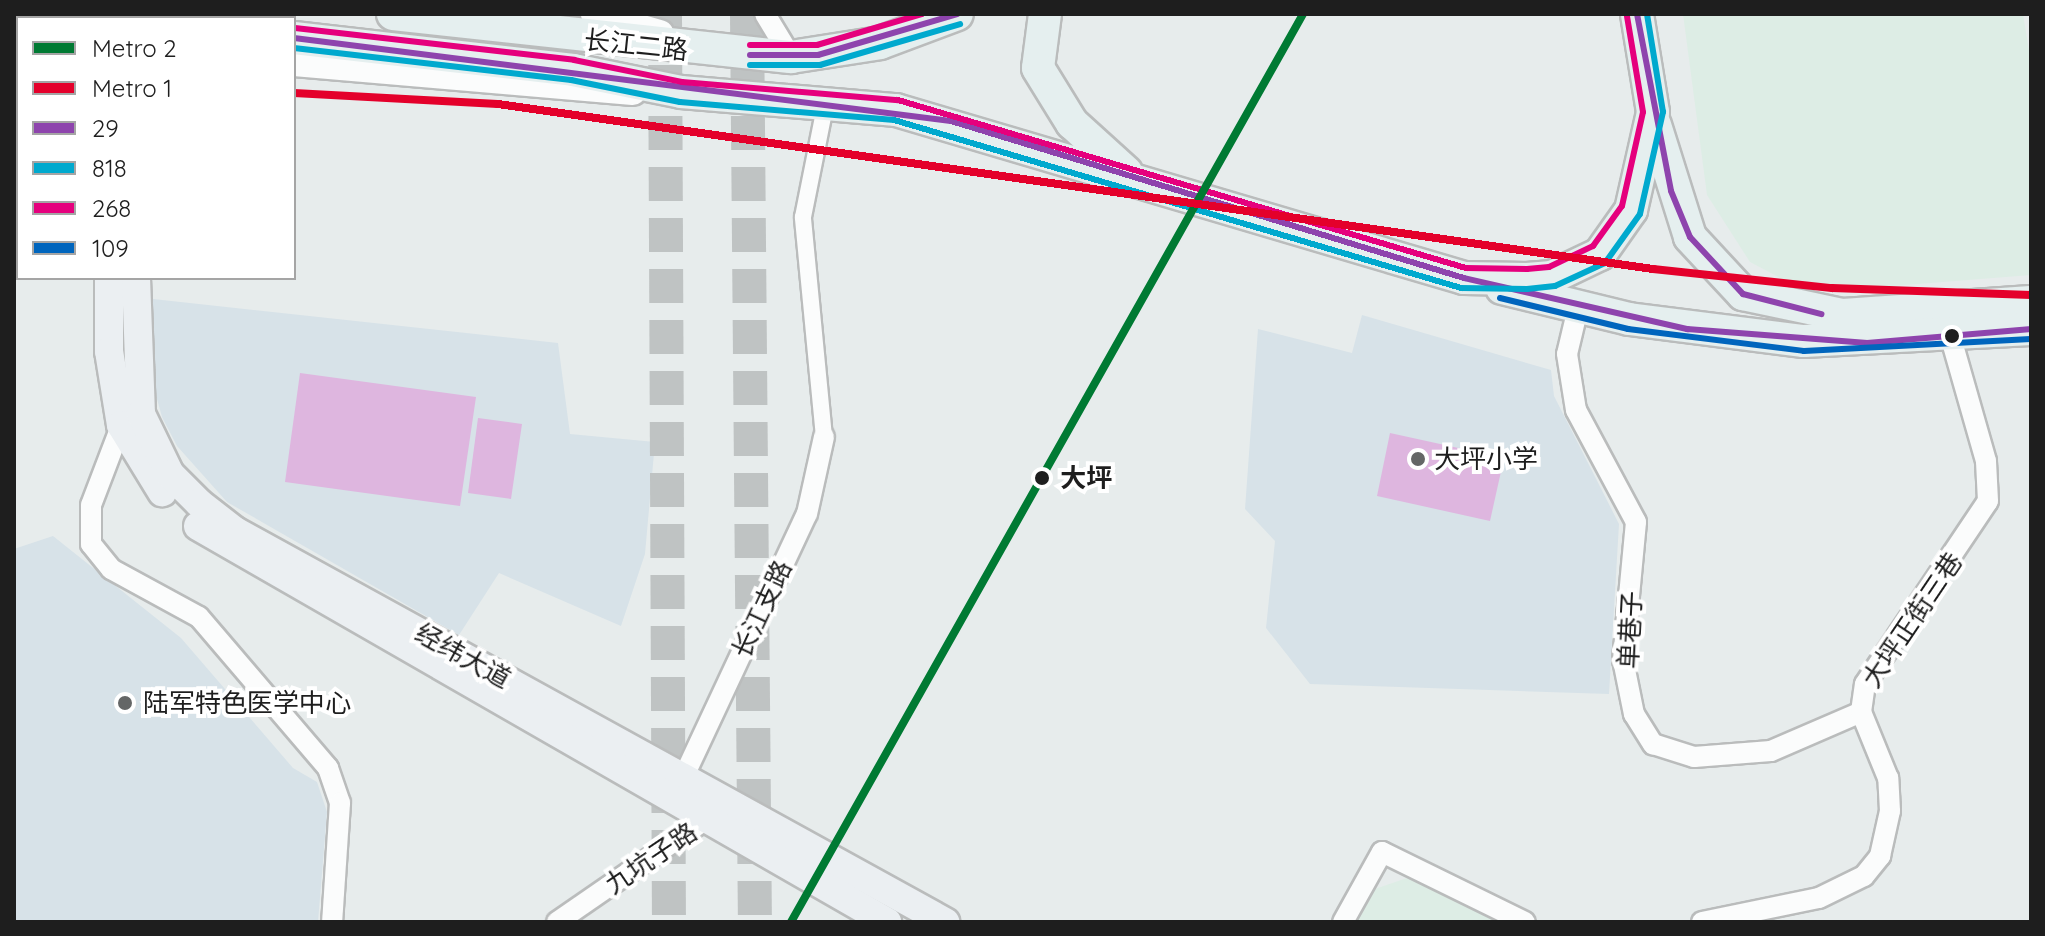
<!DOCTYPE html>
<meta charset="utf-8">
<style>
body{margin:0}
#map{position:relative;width:2045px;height:936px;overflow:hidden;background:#e7ecec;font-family:Quicksand,"Noto Sans SC",sans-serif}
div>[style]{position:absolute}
.commercial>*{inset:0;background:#ddede5}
.education>*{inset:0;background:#d7e2e8}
.pitch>*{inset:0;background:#deb6df}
.trunk-tunnel>*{height:34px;margin-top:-17px;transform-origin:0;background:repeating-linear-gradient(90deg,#bfc3c3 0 34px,transparent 0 51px)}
.roads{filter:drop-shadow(2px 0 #babcbc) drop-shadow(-2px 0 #babcbc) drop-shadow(0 2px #babcbc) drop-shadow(0 -2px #babcbc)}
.pedestrian>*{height:16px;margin:-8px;padding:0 8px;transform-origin:8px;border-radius:8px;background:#fbfcfc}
.minor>*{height:20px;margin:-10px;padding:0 10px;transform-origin:10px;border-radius:10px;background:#fbfcfc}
.tertiary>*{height:26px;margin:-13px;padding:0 13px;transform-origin:13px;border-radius:13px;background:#fbfcfc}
.secondary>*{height:28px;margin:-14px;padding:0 14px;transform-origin:14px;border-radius:14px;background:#ebeff2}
.primary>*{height:32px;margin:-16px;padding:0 16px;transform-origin:16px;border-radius:16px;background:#e5efef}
.bridges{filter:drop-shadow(2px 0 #869ea0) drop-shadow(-2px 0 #869ea0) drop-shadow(0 2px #869ea0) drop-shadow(0 -2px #869ea0)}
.primary-bridge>*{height:32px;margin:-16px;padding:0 16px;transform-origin:16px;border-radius:16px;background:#e5efef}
.bus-1>*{height:6px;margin:-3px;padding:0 3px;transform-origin:3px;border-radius:3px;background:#8e44ad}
.bus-2>*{height:6px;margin:-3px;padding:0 3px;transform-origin:3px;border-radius:3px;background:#00a9ce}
.bus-3>*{height:6px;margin:-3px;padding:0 3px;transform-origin:3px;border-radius:3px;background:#e5007d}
.bus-4>*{height:6px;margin:-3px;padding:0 3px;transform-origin:3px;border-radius:3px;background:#0065bd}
.metro-1>*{height:8px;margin:-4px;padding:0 4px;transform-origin:4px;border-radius:4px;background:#007a33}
.metro-2>*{height:8px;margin:-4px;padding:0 4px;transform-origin:4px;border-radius:4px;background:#e4002b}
.dots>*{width:22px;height:22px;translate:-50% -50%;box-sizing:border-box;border:4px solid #fff;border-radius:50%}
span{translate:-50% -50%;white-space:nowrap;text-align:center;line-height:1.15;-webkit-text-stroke:8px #fff;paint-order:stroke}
.street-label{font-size:26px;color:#1e1e1e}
.poi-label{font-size:26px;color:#1e1e1e}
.left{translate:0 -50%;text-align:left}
.stop-label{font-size:26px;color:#1e1e1e;font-weight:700}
.frame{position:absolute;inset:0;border:16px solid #1e1e1e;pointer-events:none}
.legend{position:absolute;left:16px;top:16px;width:280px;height:264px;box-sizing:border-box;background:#fff;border:2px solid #a5a5a5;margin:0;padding:10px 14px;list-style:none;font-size:24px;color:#1e1e1e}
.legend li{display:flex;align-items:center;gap:16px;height:40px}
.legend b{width:40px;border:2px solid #a5a5a5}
</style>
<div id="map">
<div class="commercial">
<div style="clip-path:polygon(1683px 14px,2023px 14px,2031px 63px,2031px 275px,1842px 290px,1788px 282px,1750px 262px,1707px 195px)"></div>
<div style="clip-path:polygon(1410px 877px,1497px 922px,1355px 922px,1372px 890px)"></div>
</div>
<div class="education">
<div style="clip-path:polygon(153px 299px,558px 343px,570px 434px,655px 442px,645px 554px,621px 626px,499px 573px,459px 635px,227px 502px,177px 446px,162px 417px,149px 370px)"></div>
<div style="clip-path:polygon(1362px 315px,1551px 370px,1554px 396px,1619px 524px,1609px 694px,1310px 684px,1266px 628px,1275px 541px,1245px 509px,1258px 329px,1352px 353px)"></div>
<div style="clip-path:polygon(53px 536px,181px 638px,293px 768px,317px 782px,327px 812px,318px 922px,14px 922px,14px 549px)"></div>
</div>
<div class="pitch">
<div style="clip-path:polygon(300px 373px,476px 397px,460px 506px,285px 482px)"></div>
<div style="clip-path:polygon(478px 418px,522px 424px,511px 499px,468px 493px)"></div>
<div style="clip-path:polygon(1390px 433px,1504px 458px,1490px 521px,1377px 496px)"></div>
</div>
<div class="trunk-tunnel">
<div style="left:665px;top:14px;width:908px;rotate:89.75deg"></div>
<div style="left:747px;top:14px;width:908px;rotate:89.5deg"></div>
</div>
<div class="roads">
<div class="pedestrian">
<div style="left:824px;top:437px;width:221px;rotate:-95.5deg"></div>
<div style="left:803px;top:217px;width:117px;rotate:-78.7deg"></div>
</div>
<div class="minor">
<div style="left:765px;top:14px;width:50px;rotate:58.8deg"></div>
<div style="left:1578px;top:308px;width:47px;rotate:103.4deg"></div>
<div style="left:1567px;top:354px;width:57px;rotate:80.9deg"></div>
<div style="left:1576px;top:410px;width:127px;rotate:61.8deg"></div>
<div style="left:1636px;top:522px;width:139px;rotate:95.4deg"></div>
<div style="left:1623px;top:660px;width:55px;rotate:78.5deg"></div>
<div style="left:1634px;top:714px;width:36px;rotate:58deg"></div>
<div style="left:1653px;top:744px;width:43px;rotate:17.6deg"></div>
<div style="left:1694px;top:757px;width:77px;rotate:-4.5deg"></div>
<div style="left:1771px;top:751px;width:98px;rotate:-23.4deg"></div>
<div style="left:125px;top:416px;width:95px;rotate:110.9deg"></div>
<div style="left:91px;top:505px;width:39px;rotate:90deg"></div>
<div style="left:91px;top:544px;width:32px;rotate:51deg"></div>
<div style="left:111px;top:569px;width:100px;rotate:28.6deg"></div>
<div style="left:199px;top:617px;width:199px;rotate:49.5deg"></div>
<div style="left:328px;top:768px;width:37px;rotate:71deg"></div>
<div style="left:340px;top:803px;width:119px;rotate:93.8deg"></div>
<div style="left:684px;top:776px;width:289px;rotate:-64.9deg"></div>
<div style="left:807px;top:514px;width:79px;rotate:-77.6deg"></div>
<div style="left:557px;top:922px;width:180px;rotate:-34.6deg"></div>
<div style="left:1343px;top:922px;width:80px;rotate:-60.9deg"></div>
<div style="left:1382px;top:852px;width:159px;rotate:26.1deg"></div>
<div style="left:1702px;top:922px;width:119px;rotate:-11.6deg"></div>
<div style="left:1819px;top:898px;width:50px;rotate:-26.1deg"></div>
<div style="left:1864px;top:876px;width:26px;rotate:-51deg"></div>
<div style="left:1880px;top:856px;width:46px;rotate:-77.5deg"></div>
<div style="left:1890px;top:811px;width:33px;rotate:-93deg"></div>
<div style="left:1888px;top:778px;width:71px;rotate:-112.2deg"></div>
<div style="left:1861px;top:712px;width:28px;rotate:-82deg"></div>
<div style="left:1865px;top:684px;width:220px;rotate:-56.1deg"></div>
<div style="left:1988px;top:501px;width:40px;rotate:-92.9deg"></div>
<div style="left:1986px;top:461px;width:128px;rotate:-105.9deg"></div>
</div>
<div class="tertiary">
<div style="left:594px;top:14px;width:69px;rotate:16.1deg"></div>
<div style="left:294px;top:63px;width:340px;rotate:4.9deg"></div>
<div style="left:14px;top:87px;width:4px;rotate:-14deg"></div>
</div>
<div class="secondary">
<div style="left:111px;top:14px;width:4px;rotate:90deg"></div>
<div style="left:136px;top:14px;width:4px;rotate:76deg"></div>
<div style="left:109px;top:278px;width:73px;rotate:90deg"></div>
<div style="left:109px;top:351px;width:75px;rotate:80.8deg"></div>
<div style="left:121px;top:425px;width:79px;rotate:58.5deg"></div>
<div style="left:136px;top:278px;width:136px;rotate:87.9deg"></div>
<div style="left:141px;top:414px;width:67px;rotate:64.2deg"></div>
<div style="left:170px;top:474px;width:41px;rotate:45deg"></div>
<div style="left:199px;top:503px;width:46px;rotate:37.9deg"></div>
<div style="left:235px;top:531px;width:811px;rotate:28.84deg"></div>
<div style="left:198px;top:526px;width:795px;rotate:29.89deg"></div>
</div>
<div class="primary">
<div style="left:393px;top:14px;width:400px;rotate:6.2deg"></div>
<div style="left:791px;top:57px;width:90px;rotate:-8.9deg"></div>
<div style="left:880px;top:43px;width:82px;rotate:-20.6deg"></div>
<div style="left:1045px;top:14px;width:54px;rotate:97.4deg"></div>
<div style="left:1038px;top:68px;width:65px;rotate:58.3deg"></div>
<div style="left:1072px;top:123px;width:73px;rotate:42.2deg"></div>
<div style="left:14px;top:26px;width:4px;rotate:-14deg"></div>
<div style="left:294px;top:38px;width:281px;rotate:6.5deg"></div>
<div style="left:573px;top:70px;width:110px;rotate:11.5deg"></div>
<div style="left:681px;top:92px;width:216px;rotate:4.8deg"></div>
<div style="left:896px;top:110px;width:592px;rotate:16.48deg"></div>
<div style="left:1464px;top:278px;width:63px;rotate:0.9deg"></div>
<div style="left:1527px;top:279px;width:25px;rotate:-5deg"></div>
<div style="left:1552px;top:277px;width:53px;rotate:-25.6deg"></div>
<div style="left:1600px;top:254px;width:54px;rotate:-54.8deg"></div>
<div style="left:1631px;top:210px;width:100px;rotate:-77.3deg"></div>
<div style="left:1653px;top:112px;width:99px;rotate:-99.3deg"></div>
<div style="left:14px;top:59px;width:4px;rotate:-14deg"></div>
<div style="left:1655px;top:125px;width:117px;rotate:72.6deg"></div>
<div style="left:1690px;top:237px;width:78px;rotate:47.1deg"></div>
<div style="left:1743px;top:294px;width:102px;rotate:11.9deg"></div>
<div style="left:1843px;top:315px;width:188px;rotate:-4deg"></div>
<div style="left:1502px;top:288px;width:131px;rotate:13.7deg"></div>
<div style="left:1629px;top:319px;width:176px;rotate:7.2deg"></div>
<div style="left:1804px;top:341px;width:227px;rotate:-3deg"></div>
</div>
</div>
<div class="bridges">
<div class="primary-bridge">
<div style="left:49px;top:18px;width:20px;rotate:-11deg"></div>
</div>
</div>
<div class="bus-1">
<div style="left:1637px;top:14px;width:180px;rotate:79.1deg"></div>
<div style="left:1671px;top:191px;width:50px;rotate:67.6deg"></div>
<div style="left:1690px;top:237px;width:78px;rotate:47.1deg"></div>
<div style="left:1743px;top:294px;width:81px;rotate:14.4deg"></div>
<div style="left:294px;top:38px;width:662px;rotate:7.2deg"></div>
<div style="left:951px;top:121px;width:536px;rotate:17.02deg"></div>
<div style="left:1464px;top:278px;width:229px;rotate:12.9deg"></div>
<div style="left:1687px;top:329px;width:181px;rotate:4.4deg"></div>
<div style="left:1867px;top:343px;width:165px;rotate:-4.9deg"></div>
<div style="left:750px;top:55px;width:68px"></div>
<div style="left:818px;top:55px;width:145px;rotate:-16.4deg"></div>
</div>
<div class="bus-2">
<div style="left:294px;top:48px;width:279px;rotate:6.6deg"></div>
<div style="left:571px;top:80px;width:111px;rotate:11.4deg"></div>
<div style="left:680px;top:102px;width:215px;rotate:4.8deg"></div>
<div style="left:894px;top:120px;width:591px;rotate:16.5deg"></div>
<div style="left:1461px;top:288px;width:66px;rotate:0.9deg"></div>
<div style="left:1527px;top:289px;width:28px;rotate:-6deg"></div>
<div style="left:1555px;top:286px;width:55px;rotate:-24.7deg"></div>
<div style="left:1605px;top:263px;width:60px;rotate:-54.5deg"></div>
<div style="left:1640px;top:214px;width:105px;rotate:-77.3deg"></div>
<div style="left:1663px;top:112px;width:99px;rotate:-99.3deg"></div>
<div style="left:750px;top:65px;width:70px"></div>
<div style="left:820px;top:65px;width:146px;rotate:-16.3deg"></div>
</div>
<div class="bus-3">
<div style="left:295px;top:28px;width:281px;rotate:6.5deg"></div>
<div style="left:574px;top:60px;width:110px;rotate:11.5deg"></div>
<div style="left:682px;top:82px;width:217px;rotate:4.8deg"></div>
<div style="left:898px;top:100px;width:592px;rotate:16.48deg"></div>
<div style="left:1466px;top:268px;width:61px;rotate:0.9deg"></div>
<div style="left:1527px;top:269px;width:22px;rotate:-5deg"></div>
<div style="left:1549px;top:267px;width:49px;rotate:-25.5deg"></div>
<div style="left:1593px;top:246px;width:49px;rotate:-54.1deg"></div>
<div style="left:1622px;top:206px;width:96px;rotate:-77.4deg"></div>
<div style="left:1643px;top:112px;width:97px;rotate:-99.5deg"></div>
<div style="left:750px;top:45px;width:67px"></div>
<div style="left:817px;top:45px;width:109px;rotate:-16.4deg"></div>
</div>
<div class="bus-4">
<div style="left:1500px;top:298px;width:132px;rotate:13.6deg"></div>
<div style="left:1628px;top:329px;width:177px;rotate:7.1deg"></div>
<div style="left:1804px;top:351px;width:227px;rotate:-3deg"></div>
</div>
<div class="metro-1">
<div style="left:791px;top:922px;width:1042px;rotate:-60.58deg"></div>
</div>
<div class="metro-2">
<div style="left:294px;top:93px;width:204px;rotate:3.1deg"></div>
<div style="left:498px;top:104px;width:1167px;rotate:8.13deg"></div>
<div style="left:1653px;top:269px;width:180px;rotate:6.1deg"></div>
<div style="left:1832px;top:288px;width:199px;rotate:2deg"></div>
</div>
<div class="dots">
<div style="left:1952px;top:336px;background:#1e1e1e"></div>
<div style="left:1418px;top:459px;background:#646666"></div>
<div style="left:1042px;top:478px;background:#1e1e1e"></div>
<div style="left:125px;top:703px;background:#646666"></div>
</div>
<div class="street-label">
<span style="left:636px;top:45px;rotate:6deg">长江二路</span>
<span style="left:762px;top:609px;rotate:-65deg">长江支路</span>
<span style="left:1912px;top:620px;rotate:-56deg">大坪正街三巷</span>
<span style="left:1630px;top:630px;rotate:-87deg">单巷子</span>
<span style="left:463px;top:656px;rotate:29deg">经纬大道</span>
<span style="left:651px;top:858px;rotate:-34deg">九坑子路</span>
</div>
<div class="poi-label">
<span class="left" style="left:1434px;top:459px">大坪小学</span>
<span class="left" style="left:143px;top:703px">陆军特色医学中心</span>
</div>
<div class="stop-label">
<span class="left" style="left:1060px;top:478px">大坪</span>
</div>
<div class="frame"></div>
<ul class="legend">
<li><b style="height:10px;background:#007a33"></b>Metro 2</li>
<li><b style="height:10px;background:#e4002b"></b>Metro 1</li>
<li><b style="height:10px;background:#8e44ad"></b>29</li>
<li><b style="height:10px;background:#00a9ce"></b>818</li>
<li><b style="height:10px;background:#e5007d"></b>268</li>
<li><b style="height:10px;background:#0065bd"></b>109</li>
</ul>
</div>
